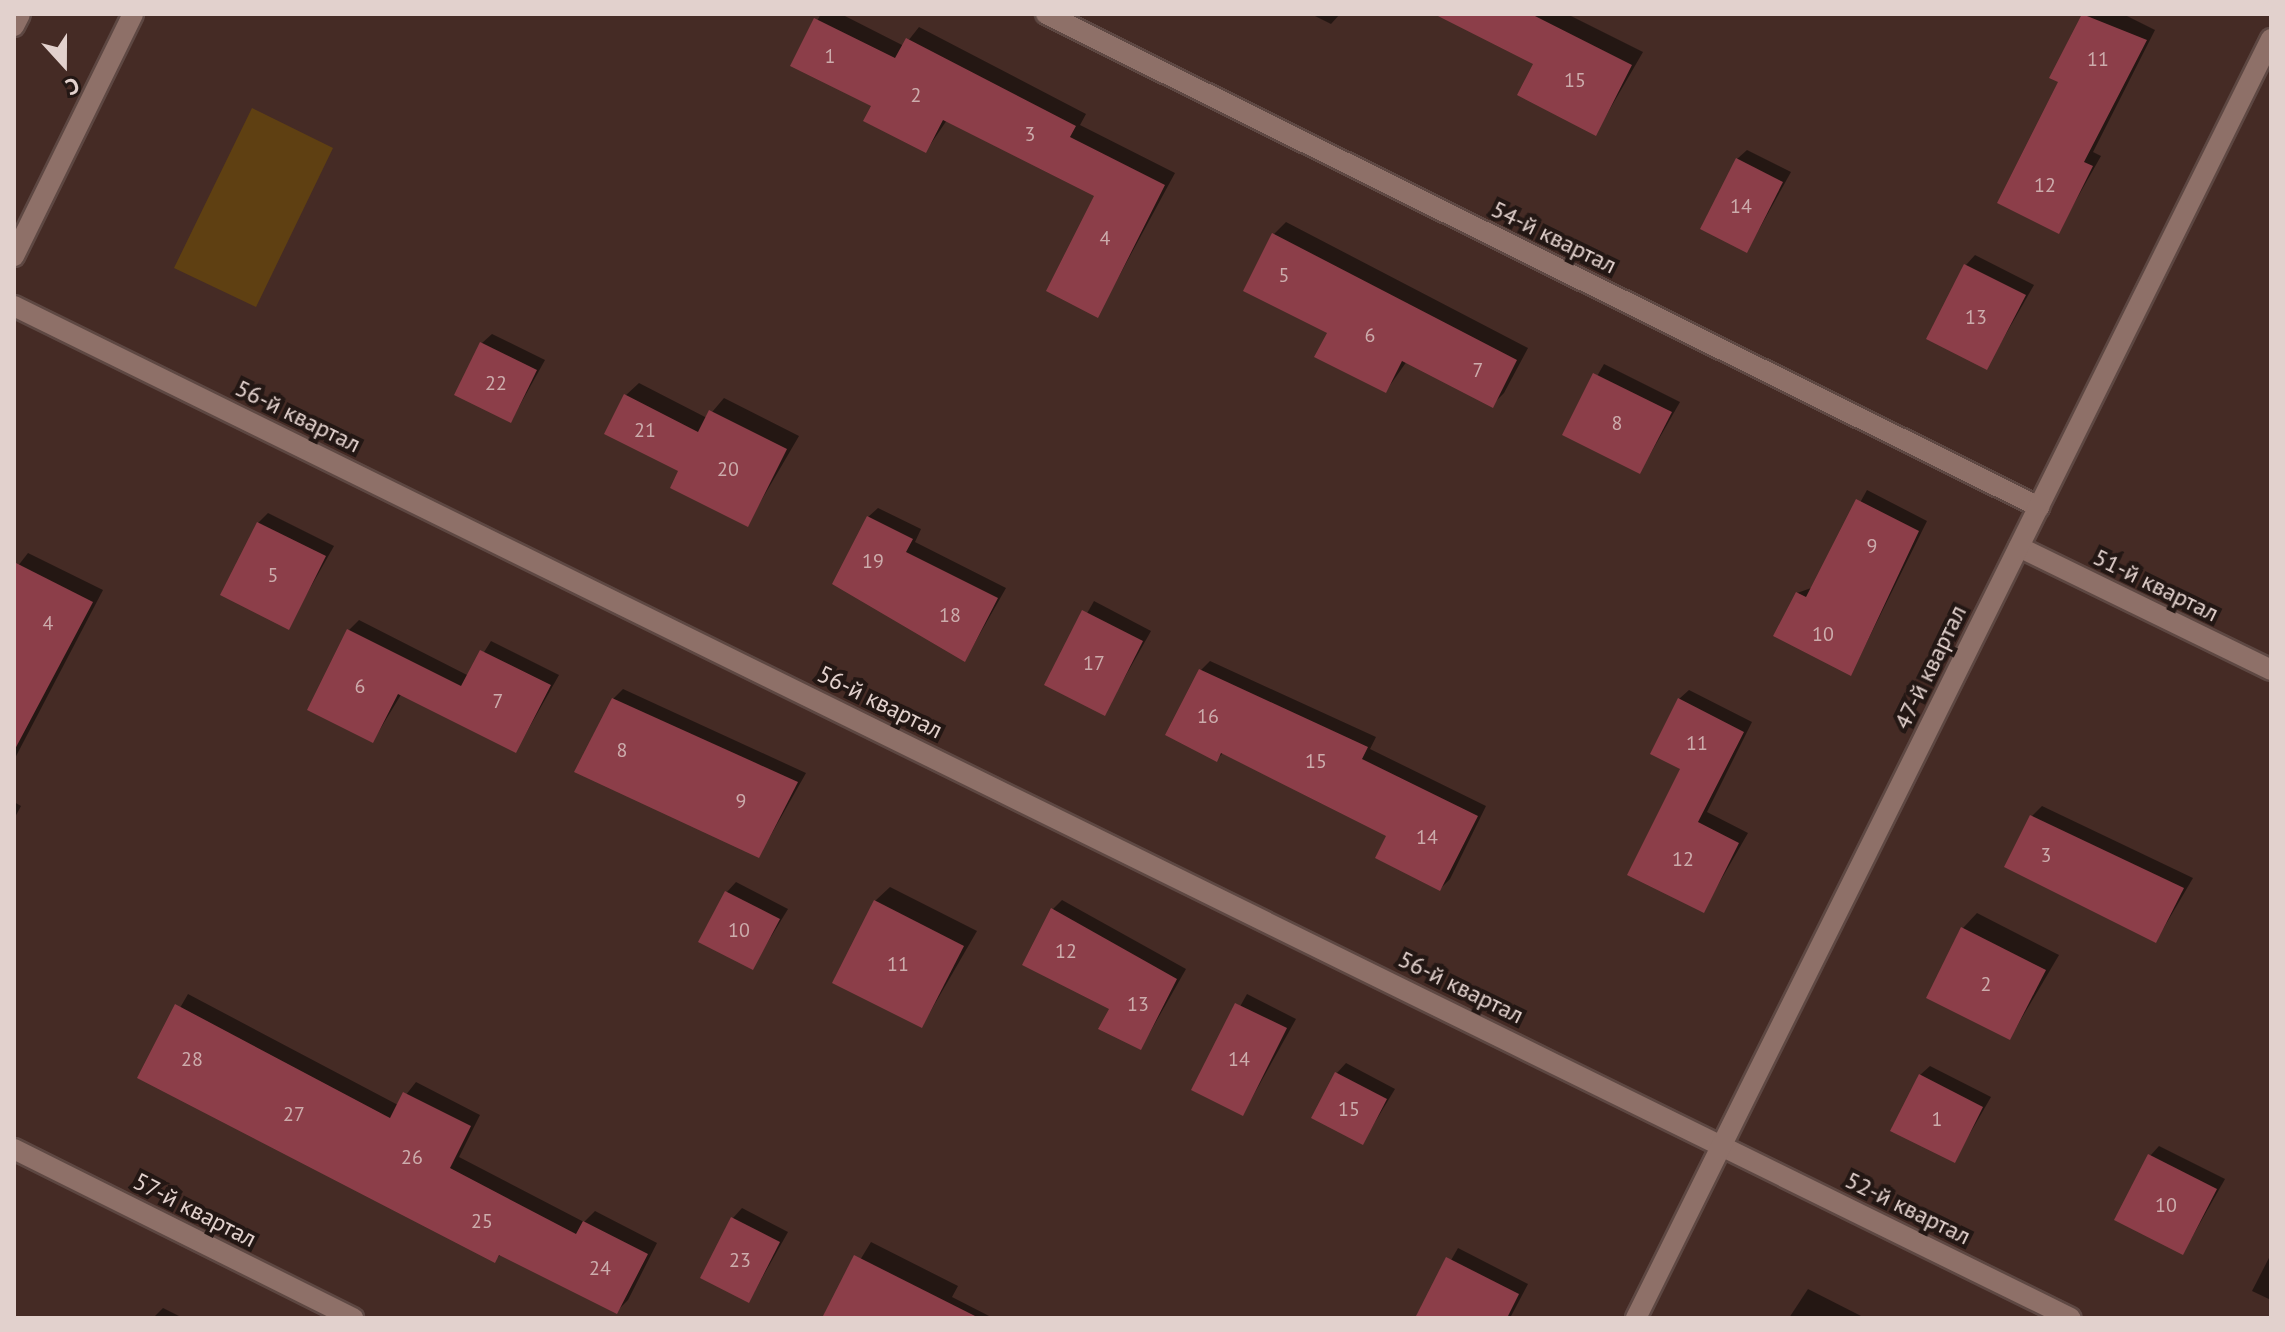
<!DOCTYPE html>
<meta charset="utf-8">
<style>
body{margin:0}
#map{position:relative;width:2285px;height:1332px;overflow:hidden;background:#452b25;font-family:"PT Sans",sans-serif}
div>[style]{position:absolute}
.green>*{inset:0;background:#5f4012}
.shadow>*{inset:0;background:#0007}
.building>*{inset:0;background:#8c3e49}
.roads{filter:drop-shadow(2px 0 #5e4843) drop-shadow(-2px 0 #5e4843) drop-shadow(0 2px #5e4843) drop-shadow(0 -2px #5e4843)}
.minor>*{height:20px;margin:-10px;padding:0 10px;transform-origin:10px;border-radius:10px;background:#8e7068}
.tertiary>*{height:20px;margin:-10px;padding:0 10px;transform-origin:10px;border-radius:10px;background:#8e7068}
span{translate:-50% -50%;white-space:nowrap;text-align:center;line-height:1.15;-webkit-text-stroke:8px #231714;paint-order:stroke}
.number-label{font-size:20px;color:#ccacac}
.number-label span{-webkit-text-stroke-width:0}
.street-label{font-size:24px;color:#e2d1cd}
.frame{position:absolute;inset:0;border:16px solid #e2d1cd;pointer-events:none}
.north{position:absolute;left:24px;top:24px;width:80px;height:80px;-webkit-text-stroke:6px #231714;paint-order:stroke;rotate:159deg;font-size:22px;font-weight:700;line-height:32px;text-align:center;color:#e2d1cd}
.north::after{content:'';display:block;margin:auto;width:28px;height:36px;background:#e2d1cd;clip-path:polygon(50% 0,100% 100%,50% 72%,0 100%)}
</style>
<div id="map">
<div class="green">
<div style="clip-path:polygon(252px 108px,333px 148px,256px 307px,174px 268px)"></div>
</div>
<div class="shadow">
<div style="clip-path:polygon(821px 14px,841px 14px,904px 46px,919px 27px,1086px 114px,1080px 125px,1175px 173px,1098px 315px,1097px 195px,947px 120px,926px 151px,874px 105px,792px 65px)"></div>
<div style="clip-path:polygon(1311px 14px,1340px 14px,1331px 24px)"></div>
<div style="clip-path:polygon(1438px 14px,1567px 14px,1643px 52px,1596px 133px,1536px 63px)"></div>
<div style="clip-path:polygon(2084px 14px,2123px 14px,2155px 30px,2093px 152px,2101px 156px,2058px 232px,2061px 82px,2052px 77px)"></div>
<div style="clip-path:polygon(1747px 150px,1791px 172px,1747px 251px,1737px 159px)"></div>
<div style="clip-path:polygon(1286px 222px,1528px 348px,1504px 393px,1492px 405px,1407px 361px,1386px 391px,1329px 332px,1274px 234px)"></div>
<div style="clip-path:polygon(1975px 255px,2034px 285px,1987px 367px,1966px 265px)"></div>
<div style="clip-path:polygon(492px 334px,545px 360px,511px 421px,482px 343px)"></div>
<div style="clip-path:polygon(1604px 364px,1680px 402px,1640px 472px,1564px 434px)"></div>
<div style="clip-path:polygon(639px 383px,707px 418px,724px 398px,799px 436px,747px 525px,681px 470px,625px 396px)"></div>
<div style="clip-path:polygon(1867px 490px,1927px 521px,1851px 674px,1797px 593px,1814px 587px)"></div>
<div style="clip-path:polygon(878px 508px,921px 529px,915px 542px,1006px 588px,965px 660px,868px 517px)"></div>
<div style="clip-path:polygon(268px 513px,334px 546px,288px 627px,258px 523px)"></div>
<div style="clip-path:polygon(28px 553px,103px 590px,14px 760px,14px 571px)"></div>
<div style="clip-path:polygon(1094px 601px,1151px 631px,1104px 714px,1047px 684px)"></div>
<div style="clip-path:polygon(359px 620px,469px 676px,491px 641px,559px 675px,516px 751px,402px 693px,373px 741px,349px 630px)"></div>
<div style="clip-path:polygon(1210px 661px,1376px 737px,1370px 749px,1486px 806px,1450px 879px,1440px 889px,1389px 835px,1224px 752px,1216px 760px,1200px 671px)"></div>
<div style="clip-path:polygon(623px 689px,806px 773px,759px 856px,613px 699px)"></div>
<div style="clip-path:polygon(1689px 690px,1752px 722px,1707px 812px,1748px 833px,1703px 911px,1683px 769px,1679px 699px)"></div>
<div style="clip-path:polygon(14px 802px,21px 806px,14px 819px)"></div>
<div style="clip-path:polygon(2042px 806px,2193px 878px,2156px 941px,2032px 816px)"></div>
<div style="clip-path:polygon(736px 882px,788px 909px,752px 968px,727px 892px)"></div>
<div style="clip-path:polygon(890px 887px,977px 931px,922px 1026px,875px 901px)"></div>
<div style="clip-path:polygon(1062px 900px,1186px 969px,1141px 1048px,1053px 909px)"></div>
<div style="clip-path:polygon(1977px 913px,2059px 955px,2010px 1038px,1963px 928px)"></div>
<div style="clip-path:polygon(188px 994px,398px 1105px,416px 1082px,480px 1115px,459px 1157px,584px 1222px,595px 1211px,657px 1243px,628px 1300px,617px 1311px,501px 1254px,494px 1261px,140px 1077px)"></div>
<div style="clip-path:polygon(1247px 994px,1296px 1019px,1243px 1114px,1194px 1089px)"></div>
<div style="clip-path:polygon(1346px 1063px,1395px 1089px,1363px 1142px,1337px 1073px)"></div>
<div style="clip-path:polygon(1930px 1066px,1991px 1097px,1954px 1161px,1920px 1075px)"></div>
<div style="clip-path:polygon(2159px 1146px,2225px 1179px,2183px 1253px,2150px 1156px)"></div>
<div style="clip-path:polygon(742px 1208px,788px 1232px,749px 1301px,733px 1218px)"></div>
<div style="clip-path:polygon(871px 1242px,958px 1286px,952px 1297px,993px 1318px,825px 1318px)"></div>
<div style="clip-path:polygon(1458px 1248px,1528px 1284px,1510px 1318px,1418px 1318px)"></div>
<div style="clip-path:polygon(2271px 1254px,2271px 1300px,2252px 1291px)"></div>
<div style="clip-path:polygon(1808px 1289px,1865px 1318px,1789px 1318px)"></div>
<div style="clip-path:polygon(163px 1308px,183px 1318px,153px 1318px)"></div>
</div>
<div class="building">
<div style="clip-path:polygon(1434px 14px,1531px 14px,1632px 65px,1596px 136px,1517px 95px,1533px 64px)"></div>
<div style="clip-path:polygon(2082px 14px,2147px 40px,2084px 162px,2093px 166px,2059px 234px,1997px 203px,2058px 82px,2049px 78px)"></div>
<div style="clip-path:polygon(814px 18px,895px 58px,906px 38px,1076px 126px,1070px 137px,1165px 185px,1098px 318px,1046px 291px,1094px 196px,943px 120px,926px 153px,863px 121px,871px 106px,790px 66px)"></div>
<div style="clip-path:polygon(1736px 158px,1783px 182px,1747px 253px,1700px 229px)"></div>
<div style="clip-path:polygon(1272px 233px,1517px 360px,1493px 408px,1402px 361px,1386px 393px,1314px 357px,1327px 333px,1243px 291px)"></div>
<div style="clip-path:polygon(1964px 264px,2026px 295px,1987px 370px,1926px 339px)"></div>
<div style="clip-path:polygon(480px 342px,537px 370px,511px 423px,454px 395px)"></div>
<div style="clip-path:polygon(1593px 373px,1672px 412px,1640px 474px,1562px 435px)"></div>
<div style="clip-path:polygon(624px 394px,698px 432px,709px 410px,787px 449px,748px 527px,670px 488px,678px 471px,604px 434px)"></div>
<div style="clip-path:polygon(1856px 499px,1919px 531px,1851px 676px,1773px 636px,1796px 592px,1806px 597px)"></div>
<div style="clip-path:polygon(867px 516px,913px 539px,906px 552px,998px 598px,965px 662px,832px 584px)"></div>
<div style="clip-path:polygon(257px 522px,326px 556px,289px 630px,220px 595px)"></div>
<div style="clip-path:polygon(14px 562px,93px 602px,14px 751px)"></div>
<div style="clip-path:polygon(1082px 610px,1143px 641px,1105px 716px,1044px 685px)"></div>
<div style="clip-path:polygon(347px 629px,461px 686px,480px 650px,551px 685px,516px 753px,398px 694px,373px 743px,307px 710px)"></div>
<div style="clip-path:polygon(1199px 669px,1368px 747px,1362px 759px,1478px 816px,1440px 891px,1375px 858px,1386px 836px,1221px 753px,1217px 762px,1165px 735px)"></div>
<div style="clip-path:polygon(612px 698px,798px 782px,759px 858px,574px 772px)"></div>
<div style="clip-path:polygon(1678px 698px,1744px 732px,1698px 822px,1739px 843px,1704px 913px,1627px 875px,1680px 769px,1650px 754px)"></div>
<div style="clip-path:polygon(2030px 815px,2184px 888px,2156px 943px,2004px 867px)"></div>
<div style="clip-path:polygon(725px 891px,780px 919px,753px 970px,698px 942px)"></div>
<div style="clip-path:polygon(874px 900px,964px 946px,922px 1028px,832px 983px)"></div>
<div style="clip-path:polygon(1051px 908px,1177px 979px,1141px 1050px,1098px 1029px,1109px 1009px,1022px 965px)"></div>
<div style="clip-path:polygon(1961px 927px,2046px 970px,2010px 1040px,1926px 998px)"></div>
<div style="clip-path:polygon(1235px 1003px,1287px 1028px,1243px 1116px,1191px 1090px)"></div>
<div style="clip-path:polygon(175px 1004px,390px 1118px,403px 1092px,471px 1126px,450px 1168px,576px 1234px,583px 1221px,648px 1254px,617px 1314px,499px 1255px,495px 1263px,137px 1078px)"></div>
<div style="clip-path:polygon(1335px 1072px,1387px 1099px,1363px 1145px,1311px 1118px)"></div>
<div style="clip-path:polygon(1919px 1074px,1983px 1107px,1955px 1163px,1890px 1131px)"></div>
<div style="clip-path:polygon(2148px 1154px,2217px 1189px,2183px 1255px,2114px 1220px)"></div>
<div style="clip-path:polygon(731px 1217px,780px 1242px,749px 1303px,700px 1278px)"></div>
<div style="clip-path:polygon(854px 1255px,979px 1318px,822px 1318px)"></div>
<div style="clip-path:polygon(1446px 1257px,1519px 1294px,1507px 1318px,1415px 1318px)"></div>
</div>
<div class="roads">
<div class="minor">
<div style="left:1046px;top:14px;width:1109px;rotate:26.4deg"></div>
<div style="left:14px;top:306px;width:2292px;rotate:26.2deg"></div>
<div style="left:2019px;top:547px;width:280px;rotate:26deg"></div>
<div style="left:14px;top:1149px;width:379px;rotate:26.5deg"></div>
<div style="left:1636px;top:1318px;width:1428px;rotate:-63.6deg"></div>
</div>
<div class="tertiary">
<div style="left:14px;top:26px;width:13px;rotate:-63deg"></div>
<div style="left:14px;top:256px;width:270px;rotate:-63.8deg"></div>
</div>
</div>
<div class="number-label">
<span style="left:830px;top:56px">1</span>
<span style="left:2098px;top:59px">11</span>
<span style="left:1575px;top:80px">15</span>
<span style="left:916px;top:95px">2</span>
<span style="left:1030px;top:134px">3</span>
<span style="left:2045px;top:185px">12</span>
<span style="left:1741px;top:206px">14</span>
<span style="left:1105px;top:238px">4</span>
<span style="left:1284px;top:275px">5</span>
<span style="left:1976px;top:317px">13</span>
<span style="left:1370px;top:335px">6</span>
<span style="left:1478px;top:370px">7</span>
<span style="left:496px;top:383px">22</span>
<span style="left:1617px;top:423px">8</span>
<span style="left:645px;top:430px">21</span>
<span style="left:728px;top:469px">20</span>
<span style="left:1872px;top:546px">9</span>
<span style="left:873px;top:561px">19</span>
<span style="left:273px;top:575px">5</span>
<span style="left:950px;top:615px">18</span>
<span style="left:48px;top:623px">4</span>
<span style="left:1823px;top:634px">10</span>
<span style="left:1094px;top:663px">17</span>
<span style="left:360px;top:686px">6</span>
<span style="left:498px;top:701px">7</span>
<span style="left:1208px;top:716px">16</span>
<span style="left:1697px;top:743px">11</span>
<span style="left:622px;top:750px">8</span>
<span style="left:1316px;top:761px">15</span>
<span style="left:741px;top:801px">9</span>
<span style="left:1427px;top:837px">14</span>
<span style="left:2046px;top:855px">3</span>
<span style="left:1683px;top:859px">12</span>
<span style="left:739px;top:930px">10</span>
<span style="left:1066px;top:951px">12</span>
<span style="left:898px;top:964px">11</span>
<span style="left:1986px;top:984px">2</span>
<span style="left:1138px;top:1004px">13</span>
<span style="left:192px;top:1059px">28</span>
<span style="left:1239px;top:1059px">14</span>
<span style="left:1349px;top:1109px">15</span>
<span style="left:294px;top:1114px">27</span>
<span style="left:1937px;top:1119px">1</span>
<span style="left:412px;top:1157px">26</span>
<span style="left:2166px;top:1205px">10</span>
<span style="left:482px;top:1221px">25</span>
<span style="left:740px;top:1260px">23</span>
<span style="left:600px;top:1268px">24</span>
</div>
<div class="street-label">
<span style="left:1554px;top:237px;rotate:26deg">54-й квартал</span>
<span style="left:298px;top:416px;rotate:26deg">56-й квартал</span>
<span style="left:2156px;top:585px;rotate:26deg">51-й квартал</span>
<span style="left:1930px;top:667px;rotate:-64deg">47-й квартал</span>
<span style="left:880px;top:702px;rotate:26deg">56-й квартал</span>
<span style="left:1461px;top:987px;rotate:26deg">56-й квартал</span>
<span style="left:1908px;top:1208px;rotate:26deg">52-й квартал</span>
<span style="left:195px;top:1210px;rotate:27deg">57-й квартал</span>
</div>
<div class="frame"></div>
<div class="north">С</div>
</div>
